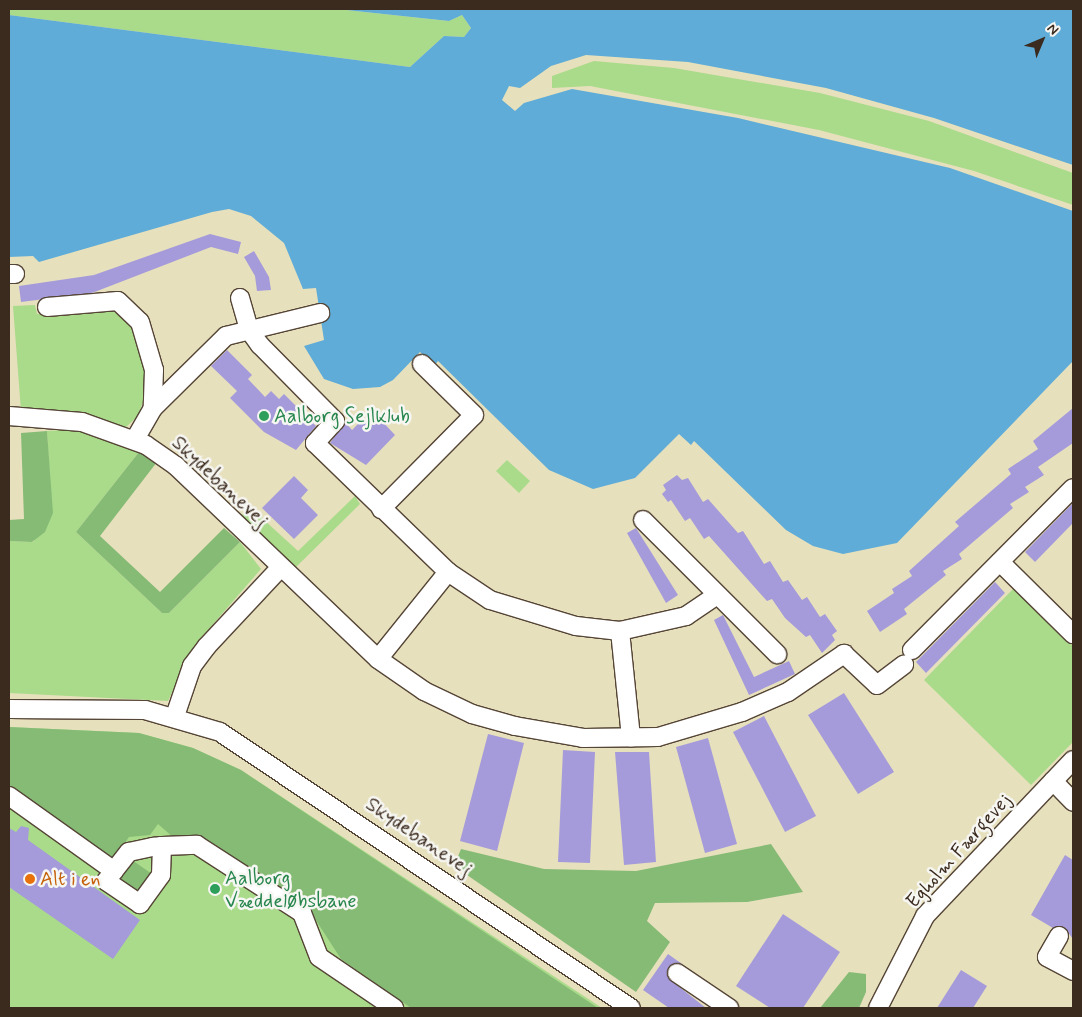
<!DOCTYPE html>
<meta charset="utf-8">
<style>
body{margin:0}
#map{position:relative;width:1082px;height:1017px;overflow:hidden;background:#e7e0bd;font-family:Mynerve,sans-serif}
div>[style]{position:absolute}
.green>*{inset:0;background:#a9db8a}
.forest>*{inset:0;background:#86bb76}
.water>*{inset:0;background:#5eacd7}
.building>*{inset:0;background:#a59bda}
.roads{filter:drop-shadow(1px 0 #554536) drop-shadow(-1px 0 #554536) drop-shadow(0 1px #554536) drop-shadow(0 -1px #554536)}
.minor>*{height:18px;margin:-9px;padding:0 9px;transform-origin:9px;border-radius:9px;background:#fff}
.dots>*{width:14px;height:14px;translate:-50% -50%;box-sizing:border-box;border:2px solid #f6f6f2;border-radius:50%}
span{translate:-50% -50%;white-space:nowrap;text-align:center;line-height:1.15;-webkit-text-stroke:5px #f6f6f2;paint-order:stroke}
.leisure-label{font-size:20px;color:#27864d}
.left{translate:0 -50%;text-align:left}
.street-label{font-size:20px;color:#3b2a1e}
.food-label{font-size:20px;color:#c56008}
.frame{position:absolute;inset:0;border:10px solid #3b2a1e;pointer-events:none}
.north{position:absolute;left:1017px;top:15px;width:50px;height:50px;-webkit-text-stroke:4px #f6f6f2;paint-order:stroke;rotate:45deg;font-size:14px;font-weight:700;line-height:20px;text-align:center;color:#3b2a1e}
.north::after{content:'';display:block;margin:auto;width:18px;height:22px;background:#3b2a1e;clip-path:polygon(50% 0,100% 100%,50% 72%,0 100%)}
</style>
<div id="map">
<div class="green">
<div style="clip-path:polygon(9px 9px,337px 9px,449px 21px,462px 15px,471px 28px,464px 37px,444px 36px,410px 67px,9px 15px)"></div>
<div style="clip-path:polygon(594px 61px,674px 68px,820px 93px,929px 121px,1073px 173px,1073px 205px,974px 171px,819px 130px,590px 86px,552px 88px,552px 76px)"></div>
<div style="clip-path:polygon(35px 305px,37px 314px,100px 306px,131px 320px,150px 382px,138px 416px,126px 427px,62px 412px,21px 411px,13px 306px)"></div>
<div style="clip-path:polygon(77px 429px,139px 452px,76px 532px,162px 613px,169px 613px,240px 542px,261px 569px,194px 646px,168px 701px,9px 693px,9px 541px,33px 542px,52px 513px,47px 431px)"></div>
<div style="clip-path:polygon(507px 460px,530px 481px,519px 493px,496px 471px)"></div>
<div style="clip-path:polygon(355px 496px,360px 504px,293px 570px,239px 518px,250px 507px,298px 551px)"></div>
<div style="clip-path:polygon(1014px 588px,1073px 646px,1073px 742px,1031px 785px,924px 680px)"></div>
<div style="clip-path:polygon(9px 727px,139px 733px,193px 748px,241px 770px,602px 1008px,9px 1008px)"></div>
</div>
<div class="forest">
<div style="clip-path:polygon(47px 431px,53px 513px,45px 532px,32px 542px,9px 541px,9px 520px,24px 519px,21px 433px)"></div>
<div style="clip-path:polygon(139px 452px,157px 462px,100px 536px,160px 592px,224px 528px,240px 542px,169px 613px,162px 613px,76px 532px)"></div>
<div style="clip-path:polygon(9px 727px,139px 733px,193px 748px,241px 770px,598px 1008px,411px 1008px,341px 959px,308px 908px,174px 838px,158px 824px,150px 835px,129px 837px,111px 864px,9px 792px)"></div>
<div style="clip-path:polygon(771px 844px,803px 892px,747px 902px,655px 903px,647px 921px,670px 942px,636px 992px,454px 866px,461px 849px,544px 869px,636px 871px)"></div>
<div style="clip-path:polygon(132px 860px,152px 874px,138px 895px,117px 881px)"></div>
<div style="clip-path:polygon(849px 972px,866px 974px,866px 992px,859px 1008px,820px 1008px)"></div>
</div>
<div class="water">
<div style="clip-path:polygon(337px 9px,1073px 9px,1073px 165px,934px 118px,826px 88px,688px 62px,586px 55px,551px 66px,520px 88px,509px 86px,502px 100px,515px 111px,524px 103px,572px 89px,738px 118px,950px 168px,1073px 211px,1073px 361px,897px 543px,843px 554px,813px 546px,786px 530px,694px 441px,691px 445px,679px 434px,635px 478px,593px 489px,549px 470px,438px 361px,434px 366px,420px 352px,393px 380px,380px 387px,353px 389px,324px 379px,304px 346px,324px 340px,316px 288px,303px 289px,284px 243px,251px 216px,229px 209px,212px 212px,39px 262px,33px 256px,9px 257px,9px 15px,410px 67px,444px 36px,464px 37px,471px 28px,462px 15px,449px 21px)"></div>
</div>
<div class="building">
<div style="clip-path:polygon(210px 234px,241px 242px,238px 254px,211px 247px,92px 293px,21px 302px,19px 286px,94px 275px)"></div>
<div style="clip-path:polygon(254px 251px,269px 277px,271px 290px,257px 291px,255px 276px,244px 257px)"></div>
<div style="clip-path:polygon(227px 350px,252px 375px,248px 379px,265px 397px,271px 391px,279px 399px,284px 394px,316px 426px,296px 450px,264px 432px,230px 398px,237px 391px,211px 366px)"></div>
<div style="clip-path:polygon(1073px 408px,1073px 443px,1038px 467px,1044px 475px,1025px 487px,1029px 492px,1010px 504px,1013px 508px,959px 554px,962px 559px,943px 571px,946px 575px,904px 609px,907px 614px,880px 632px,867px 611px,894px 593px,892px 589px,912px 576px,909px 571px,959px 526px,955px 522px,1011px 474px,1008px 469px,1038px 449px,1033px 441px)"></div>
<div style="clip-path:polygon(379px 418px,395px 435px,366px 465px,330px 443px,345px 422px,352px 430px,362px 420px,370px 427px)"></div>
<div style="clip-path:polygon(677px 475px,682px 480px,688px 478px,703px 502px,708px 499px,738px 533px,743px 531px,764px 564px,770px 561px,783px 582px,788px 580px,802px 600px,807px 597px,820px 617px,825px 614px,837px 631px,832px 635px,835px 640px,822px 653px,810px 635px,806px 637px,785px 618px,772px 599px,767px 601px,709px 536px,704px 539px,690px 518px,685px 521px,671px 500px,668px 502px,662px 494px,666px 490px,663px 485px)"></div>
<div style="clip-path:polygon(294px 476px,308px 490px,301px 498px,318px 515px,294px 539px,262px 508px)"></div>
<div style="clip-path:polygon(1073px 503px,1073px 523px,1035px 562px,1025px 552px)"></div>
<div style="clip-path:polygon(636px 528px,678px 595px,666px 603px,627px 533px)"></div>
<div style="clip-path:polygon(995px 582px,1005px 593px,926px 673px,916px 662px)"></div>
<div style="clip-path:polygon(723px 615px,754px 677px,789px 661px,795px 674px,749px 695px,714px 620px)"></div>
<div style="clip-path:polygon(844px 693px,894px 772px,858px 794px,808px 715px)"></div>
<div style="clip-path:polygon(764px 716px,816px 816px,785px 832px,733px 732px)"></div>
<div style="clip-path:polygon(488px 734px,524px 743px,497px 851px,460px 841px)"></div>
<div style="clip-path:polygon(708px 738px,737px 844px,705px 853px,676px 747px)"></div>
<div style="clip-path:polygon(563px 750px,595px 752px,590px 863px,558px 862px)"></div>
<div style="clip-path:polygon(649px 752px,656px 862px,624px 865px,615px 752px)"></div>
<div style="clip-path:polygon(21px 826px,29px 828px,28px 840px,140px 920px,113px 959px,9px 887px,9px 828px,16px 832px)"></div>
<div style="clip-path:polygon(1065px 855px,1073px 860px,1073px 939px,1064px 927px,1053px 928px,1031px 915px)"></div>
<div style="clip-path:polygon(783px 914px,840px 952px,803px 1008px,770px 1008px,736px 986px)"></div>
<div style="clip-path:polygon(668px 954px,682px 964px,669px 967px,668px 978px,706px 1008px,669px 1008px,643px 990px)"></div>
<div style="clip-path:polygon(961px 970px,987px 986px,973px 1008px,937px 1008px)"></div>
</div>
<div class="roads">
<div class="minor">
<div style="left:9px;top:274px;width:6px"></div>
<div style="left:240px;top:298px;width:33px;rotate:74deg"></div>
<div style="left:249px;top:330px;width:19px;rotate:54deg"></div>
<div style="left:260px;top:345px;width:107px;rotate:45.4deg"></div>
<div style="left:335px;top:421px;width:30px;rotate:132deg"></div>
<div style="left:315px;top:443px;width:185px;rotate:44.1deg"></div>
<div style="left:448px;top:572px;width:50px;rotate:33.7deg"></div>
<div style="left:490px;top:600px;width:90px;rotate:16.8deg"></div>
<div style="left:576px;top:626px;width:44px;rotate:6.5deg"></div>
<div style="left:620px;top:631px;width:68px;rotate:-12.8deg"></div>
<div style="left:686px;top:616px;width:37px;rotate:-34deg"></div>
<div style="left:47px;top:307px;width:71px;rotate:-4.8deg"></div>
<div style="left:118px;top:301px;width:30px;rotate:44deg"></div>
<div style="left:140px;top:322px;width:50px;rotate:73.7deg"></div>
<div style="left:154px;top:370px;width:38px;rotate:92deg"></div>
<div style="left:153px;top:408px;width:36px;rotate:120deg"></div>
<div style="left:153px;top:408px;width:103px;rotate:-44.6deg"></div>
<div style="left:226px;top:336px;width:97px;rotate:-13.7deg"></div>
<div style="left:9px;top:416px;width:73px;rotate:4.7deg"></div>
<div style="left:82px;top:422px;width:68px;rotate:19.8deg"></div>
<div style="left:146px;top:445px;width:37px;rotate:35deg"></div>
<div style="left:176px;top:466px;width:279px;rotate:43.7deg"></div>
<div style="left:378px;top:659px;width:56px;rotate:34.8deg"></div>
<div style="left:424px;top:691px;width:53px;rotate:25.6deg"></div>
<div style="left:472px;top:714px;width:45px;rotate:15.6deg"></div>
<div style="left:515px;top:726px;width:69px;rotate:10deg"></div>
<div style="left:583px;top:738px;width:75px;rotate:-0.8deg"></div>
<div style="left:658px;top:737px;width:88px;rotate:-16.6deg"></div>
<div style="left:742px;top:712px;width:50px;rotate:-23.5deg"></div>
<div style="left:788px;top:692px;width:68px;rotate:-34.2deg"></div>
<div style="left:844px;top:654px;width:45px;rotate:43.2deg"></div>
<div style="left:877px;top:685px;width:34px;rotate:-37deg"></div>
<div style="left:381px;top:509px;width:132px;rotate:-45.3deg"></div>
<div style="left:474px;top:415px;width:73px;rotate:-135.6deg"></div>
<div style="left:643px;top:520px;width:190px;rotate:45deg"></div>
<div style="left:1000px;top:562px;width:103px;rotate:44.6deg"></div>
<div style="left:620px;top:631px;width:107px;rotate:84.1deg"></div>
<div style="left:912px;top:650px;width:228px;rotate:-45.2deg"></div>
<div style="left:378px;top:659px;width:112px;rotate:-51.2deg"></div>
<div style="left:9px;top:709px;width:136px;rotate:0.4deg"></div>
<div style="left:145px;top:710px;width:78px;rotate:16.3deg"></div>
<div style="left:220px;top:732px;width:495px;rotate:33.9deg"></div>
<div style="left:175px;top:716px;width:53px;rotate:-71.2deg"></div>
<div style="left:192px;top:666px;width:25px;rotate:-53deg"></div>
<div style="left:207px;top:646px;width:107px;rotate:-46.9deg"></div>
<div style="left:1053px;top:781px;width:29px;rotate:46deg"></div>
<div style="left:9px;top:796px;width:129px;rotate:35.5deg"></div>
<div style="left:162px;top:846px;width:29px;rotate:92deg"></div>
<div style="left:161px;top:875px;width:36px;rotate:126deg"></div>
<div style="left:140px;top:904px;width:41px;rotate:-145.9deg"></div>
<div style="left:106px;top:881px;width:37px;rotate:-52deg"></div>
<div style="left:129px;top:852px;width:25px;rotate:-12deg"></div>
<div style="left:153px;top:847px;width:9px;rotate:-6deg"></div>
<div style="left:162px;top:846px;width:35px;rotate:-2deg"></div>
<div style="left:197px;top:845px;width:125px;rotate:32.9deg"></div>
<div style="left:302px;top:913px;width:47px;rotate:68.9deg"></div>
<div style="left:319px;top:957px;width:91px;rotate:34.2deg"></div>
<div style="left:1059px;top:936px;width:24px;rotate:120deg"></div>
<div style="left:1047px;top:957px;width:30px;rotate:28deg"></div>
<div style="left:677px;top:973px;width:63px;rotate:33.9deg"></div>
<div style="left:878px;top:1008px;width:103px;rotate:-62.9deg"></div>
<div style="left:925px;top:916px;width:215px;rotate:-46.5deg"></div>
</div>
</div>
<div class="dots">
<div style="left:264px;top:416px;background:#2e9e5b"></div>
<div style="left:30px;top:879px;background:#e8710a"></div>
<div style="left:215px;top:889px;background:#2e9e5b"></div>
</div>
<div class="leisure-label">
<span class="left" style="left:274px;top:416px">Aalborg Sejlklub</span>
<span class="left" style="left:225px;top:890px">Aalborg<br>Væddeløbsbane</span>
</div>
<div class="street-label">
<span style="left:220px;top:482px;rotate:43deg">Skydebanevej</span>
<span style="left:419px;top:837px;rotate:34deg">Skydebanevej</span>
<span style="left:959px;top:851px;rotate:-48deg">Egholm Færgevej</span>
</div>
<div class="food-label">
<span class="left" style="left:40px;top:879px">Alt i en</span>
</div>
<div class="frame"></div>
<div class="north">N</div>
</div>
